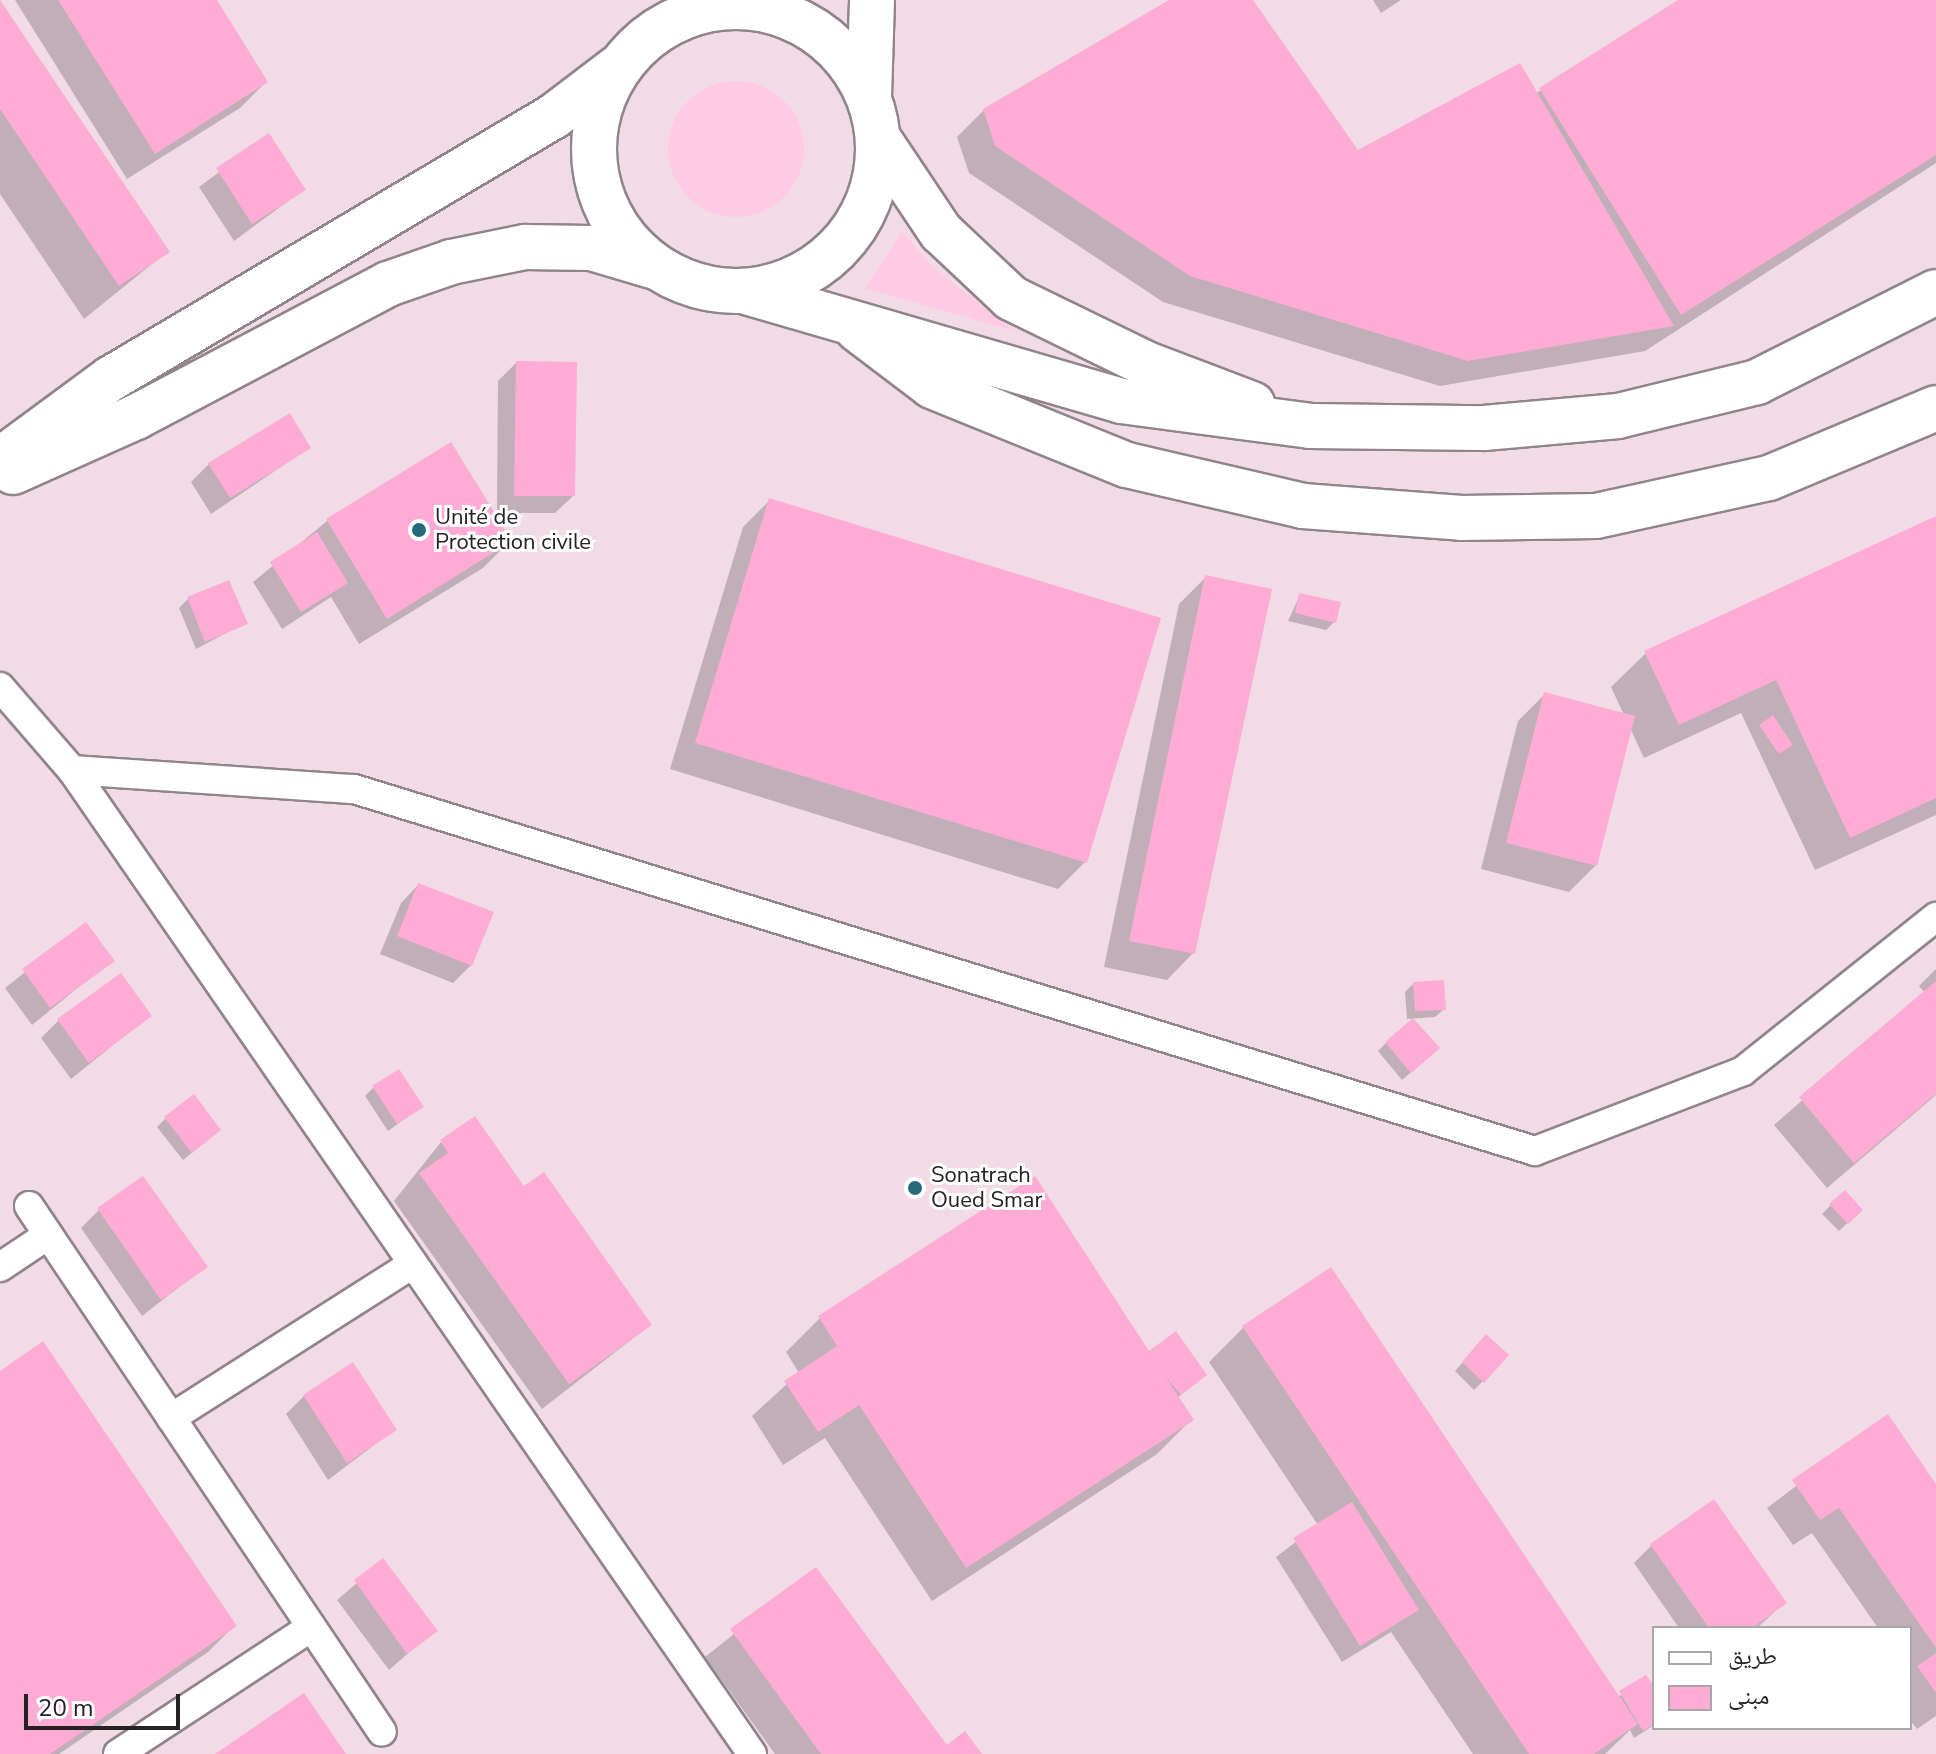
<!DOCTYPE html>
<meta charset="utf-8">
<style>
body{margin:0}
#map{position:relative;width:1936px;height:1754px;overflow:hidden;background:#f8e9f0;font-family:"Nunito Sans","Noto Naskh Arabic",sans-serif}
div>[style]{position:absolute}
.built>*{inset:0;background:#f1dbe5}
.green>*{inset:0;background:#ffcbe4}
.round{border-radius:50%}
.shadow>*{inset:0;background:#0003}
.building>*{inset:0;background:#feabd6}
.roads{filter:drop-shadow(2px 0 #91848a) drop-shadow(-2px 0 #91848a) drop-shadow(0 2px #91848a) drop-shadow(0 -2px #91848a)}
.service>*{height:28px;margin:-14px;padding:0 14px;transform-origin:14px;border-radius:14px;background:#fff}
.secondary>*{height:44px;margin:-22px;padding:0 22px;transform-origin:22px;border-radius:22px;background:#fff}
.primary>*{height:44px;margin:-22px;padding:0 22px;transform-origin:22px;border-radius:22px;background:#fff}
.primary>.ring{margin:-22px;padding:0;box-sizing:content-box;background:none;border:44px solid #fff;border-radius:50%}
.motorway>*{height:44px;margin:-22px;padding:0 22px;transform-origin:22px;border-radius:22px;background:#fff}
.dots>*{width:22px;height:22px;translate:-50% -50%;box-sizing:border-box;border:4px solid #fff;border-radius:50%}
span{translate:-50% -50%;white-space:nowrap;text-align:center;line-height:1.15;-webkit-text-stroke:6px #fff;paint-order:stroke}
.poi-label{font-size:22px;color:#262123}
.left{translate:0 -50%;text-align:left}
.legend{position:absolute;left:1652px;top:1626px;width:260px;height:104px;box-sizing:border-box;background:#fff;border:2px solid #a8a6a7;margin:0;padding:10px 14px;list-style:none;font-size:24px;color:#262123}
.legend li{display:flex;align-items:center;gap:16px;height:40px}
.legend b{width:40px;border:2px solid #a8a6a7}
.scale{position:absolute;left:24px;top:1694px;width:156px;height:36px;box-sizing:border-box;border:4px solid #262123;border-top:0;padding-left:10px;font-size:24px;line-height:28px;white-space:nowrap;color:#262123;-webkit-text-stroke:6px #fff;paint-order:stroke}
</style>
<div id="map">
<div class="built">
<div style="clip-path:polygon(evenodd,0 0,1936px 0,1936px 1754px,0 1754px,0 0,1654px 1628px,1910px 1628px,1910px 1728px,1654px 1728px,1654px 1628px)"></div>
</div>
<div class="green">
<div class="round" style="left:668px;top:81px;width:136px;height:136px"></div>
<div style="clip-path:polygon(902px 231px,934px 268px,1014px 331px,865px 288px)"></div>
</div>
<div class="shadow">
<div style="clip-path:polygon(15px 0,215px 0,266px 82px,240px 108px,127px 179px)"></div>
<div style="clip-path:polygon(1173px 0,1250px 0,1357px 153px,1535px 94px,1682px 0,1936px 0,1936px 163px,1645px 351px,1440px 386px,1163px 302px,969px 173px,957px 137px,984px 110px)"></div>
<div style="clip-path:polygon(1373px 0,1401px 0,1381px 13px)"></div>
<div style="clip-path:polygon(0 3px,168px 251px,84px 319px,0 194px)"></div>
<div style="clip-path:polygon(268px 136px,303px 190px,234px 241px,199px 187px)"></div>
<div style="clip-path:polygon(516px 363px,573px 496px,555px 513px,497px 513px,498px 381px)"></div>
<div style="clip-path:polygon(450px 445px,510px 541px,483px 568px,359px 644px,331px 597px,282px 629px,253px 582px,327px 521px)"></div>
<div style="clip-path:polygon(309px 448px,211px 514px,191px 482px,209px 464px)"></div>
<div style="clip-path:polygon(770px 500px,1085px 862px,1058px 889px,670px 769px,743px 527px)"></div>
<div style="clip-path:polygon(1936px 518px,1936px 815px,1815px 870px,1741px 713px,1644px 758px,1630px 728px,1596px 865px,1569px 892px,1481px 869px,1518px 721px,1545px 694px,1624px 715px,1611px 687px,1646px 653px)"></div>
<div style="clip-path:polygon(1206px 577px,1193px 953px,1167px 980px,1104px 967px,1179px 604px)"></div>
<div style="clip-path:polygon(1300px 595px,1334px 622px,1326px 630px,1288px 621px)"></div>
<div style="clip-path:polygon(188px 599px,245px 623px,196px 649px,179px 608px)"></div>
<div style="clip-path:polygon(418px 885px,471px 965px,453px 983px,380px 954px,401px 903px)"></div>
<div style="clip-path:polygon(86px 924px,112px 960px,32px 1025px,5px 988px)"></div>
<div style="clip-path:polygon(1936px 969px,1936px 1095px,1827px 1188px,1774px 1125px,1925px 993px,1919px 986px)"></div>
<div style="clip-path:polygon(1413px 984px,1444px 1009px,1435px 1017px,1407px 1019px,1405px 992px)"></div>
<div style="clip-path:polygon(149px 1016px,71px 1079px,41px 1038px,59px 1020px)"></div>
<div style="clip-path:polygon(1386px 1043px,1429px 1057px,1402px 1080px,1378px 1051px)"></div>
<div style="clip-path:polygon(373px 1088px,421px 1107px,388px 1131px,365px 1096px)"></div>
<div style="clip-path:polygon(166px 1118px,210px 1138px,183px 1160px,157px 1127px)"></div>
<div style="clip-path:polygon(441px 1142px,524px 1189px,650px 1325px,542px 1409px,394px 1201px)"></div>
<div style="clip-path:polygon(1831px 1205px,1861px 1210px,1839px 1231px,1822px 1214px)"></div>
<div style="clip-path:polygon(99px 1210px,205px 1267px,142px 1316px,81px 1228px)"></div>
<div style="clip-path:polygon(1330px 1270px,1617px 1696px,1654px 1690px,1654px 1725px,1634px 1738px,1630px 1730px,1605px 1754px,1473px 1754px,1391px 1632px,1342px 1662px,1276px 1557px,1318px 1525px,1209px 1362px,1243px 1328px)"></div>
<div style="clip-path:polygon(820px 1318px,1148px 1354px,1196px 1383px,1177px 1398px,1191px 1420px,1157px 1454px,932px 1601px,825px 1438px,783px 1465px,752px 1416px,799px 1373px,786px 1352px)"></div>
<div style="clip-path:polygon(1478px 1345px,1483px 1381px,1474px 1390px,1455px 1371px)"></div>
<div style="clip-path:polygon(0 1373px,234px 1626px,208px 1652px,59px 1754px,0 1754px)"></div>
<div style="clip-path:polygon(304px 1396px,394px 1430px,328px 1480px,286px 1414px)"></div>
<div style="clip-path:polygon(1887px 1417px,1936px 1487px,1936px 1716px,1917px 1729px,1910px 1720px,1910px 1628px,1878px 1628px,1812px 1533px,1793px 1545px,1767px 1508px)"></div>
<div style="clip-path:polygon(1652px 1545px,1784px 1603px,1757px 1628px,1679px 1628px,1634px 1563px)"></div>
<div style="clip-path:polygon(383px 1561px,435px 1630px,389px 1670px,337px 1600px)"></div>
<div style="clip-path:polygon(815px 1570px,946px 1748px,979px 1754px,775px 1754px,705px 1657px)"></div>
</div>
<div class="building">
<div style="clip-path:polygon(0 0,170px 252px,119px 286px,0 109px)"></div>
<div style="clip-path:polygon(58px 0,217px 0,268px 82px,155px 154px)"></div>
<div style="clip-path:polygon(1169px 0,1253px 0,1358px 150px,1520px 63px,1674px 326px,1468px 361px,1190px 276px,995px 146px,983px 109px)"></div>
<div style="clip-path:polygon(1678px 0,1936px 0,1936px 155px,1681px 315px,1539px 88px)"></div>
<div style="clip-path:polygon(269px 133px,306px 190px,252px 224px,216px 168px)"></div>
<div style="clip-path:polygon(516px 361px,577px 362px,575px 496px,514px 496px)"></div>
<div style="clip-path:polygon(290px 413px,311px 448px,230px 498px,208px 463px)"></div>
<div style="clip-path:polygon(451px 442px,512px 541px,387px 619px,326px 519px)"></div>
<div style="clip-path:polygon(769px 498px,1161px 618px,1087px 863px,695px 743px)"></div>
<div style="clip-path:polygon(1936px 516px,1936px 798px,1850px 838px,1776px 680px,1679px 725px,1644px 651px)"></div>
<div style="clip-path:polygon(317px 532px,348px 583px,301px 612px,270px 562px)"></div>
<div style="clip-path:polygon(1205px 575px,1272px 589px,1195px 954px,1129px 941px)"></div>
<div style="clip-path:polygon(229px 580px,248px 624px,205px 642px,187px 597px)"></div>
<div style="clip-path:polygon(1299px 593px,1341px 602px,1336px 623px,1295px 613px)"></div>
<div style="clip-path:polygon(1544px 692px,1635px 716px,1597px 866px,1506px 843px)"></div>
<div style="clip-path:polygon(1773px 715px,1793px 745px,1779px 754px,1759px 725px)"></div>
<div style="clip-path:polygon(418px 883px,494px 912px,472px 966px,397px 936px)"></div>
<div style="clip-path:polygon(86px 922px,115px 961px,50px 1008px,22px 969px)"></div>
<div style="clip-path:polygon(121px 973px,152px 1016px,89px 1063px,57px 1019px)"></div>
<div style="clip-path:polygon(1444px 980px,1446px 1010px,1415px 1011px,1413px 982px)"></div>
<div style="clip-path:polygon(1936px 981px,1936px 1094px,1854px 1163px,1799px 1097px)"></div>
<div style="clip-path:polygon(1413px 1018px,1440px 1048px,1411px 1073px,1385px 1042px)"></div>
<div style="clip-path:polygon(399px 1069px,424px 1107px,397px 1124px,372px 1086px)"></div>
<div style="clip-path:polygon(194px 1094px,221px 1130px,192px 1153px,164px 1117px)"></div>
<div style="clip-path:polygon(475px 1116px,524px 1186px,544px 1172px,652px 1325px,569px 1384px,419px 1173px,448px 1153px,440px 1140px)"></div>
<div style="clip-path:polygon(143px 1176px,208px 1267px,161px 1300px,97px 1208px)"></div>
<div style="clip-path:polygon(1035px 1176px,1149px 1351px,1176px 1331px,1207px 1375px,1181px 1395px,1165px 1376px,1194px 1420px,966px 1568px,859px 1405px,818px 1432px,784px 1381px,837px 1346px,818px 1316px)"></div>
<div style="clip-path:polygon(1845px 1190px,1863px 1210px,1848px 1224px,1829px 1204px)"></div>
<div style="clip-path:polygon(1331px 1267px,1638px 1724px,1594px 1754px,1529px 1754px,1242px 1326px)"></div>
<div style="clip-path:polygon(1486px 1334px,1509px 1355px,1484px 1383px,1462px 1362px)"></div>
<div style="clip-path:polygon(43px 1341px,237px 1626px,50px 1754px,0 1754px,0 1371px)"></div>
<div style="clip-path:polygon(353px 1362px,397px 1430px,347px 1463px,303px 1395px)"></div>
<div style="clip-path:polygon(1888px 1414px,1936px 1484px,1936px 1648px,1839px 1508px,1820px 1520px,1792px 1480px)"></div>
<div style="clip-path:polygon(1714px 1499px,1787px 1603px,1752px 1628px,1709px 1628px,1650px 1544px)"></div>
<div style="clip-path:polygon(1352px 1502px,1419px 1610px,1360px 1646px,1293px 1538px)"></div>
<div style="clip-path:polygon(383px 1558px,438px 1631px,407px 1654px,354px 1580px)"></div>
<div style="clip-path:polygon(816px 1567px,947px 1745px,965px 1731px,982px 1754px,821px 1754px,730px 1629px)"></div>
<div style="clip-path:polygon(1936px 1653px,1936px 1693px,1917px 1666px)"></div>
<div style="clip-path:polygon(1646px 1675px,1654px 1686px,1654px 1724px,1643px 1731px,1619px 1691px)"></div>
<div style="clip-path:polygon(304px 1693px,346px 1754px,215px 1754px)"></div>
</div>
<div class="roads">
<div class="service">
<div style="left:0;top:687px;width:110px;rotate:49.1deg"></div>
<div style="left:72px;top:770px;width:1196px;rotate:55.35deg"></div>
<div style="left:72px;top:770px;width:283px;rotate:3.9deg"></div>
<div style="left:354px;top:789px;width:1235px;rotate:17.04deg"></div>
<div style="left:1535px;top:1151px;width:223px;rotate:-21deg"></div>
<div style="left:1743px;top:1071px;width:247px;rotate:-38.6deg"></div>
<div style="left:29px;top:1206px;width:633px;rotate:56.13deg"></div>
<div style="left:0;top:1267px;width:58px;rotate:-33.7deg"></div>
<div style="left:171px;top:1418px;width:287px;rotate:-32.5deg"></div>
<div style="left:118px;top:1754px;width:231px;rotate:-33.3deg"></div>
</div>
<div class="secondary">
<div style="left:690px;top:13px;width:22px;rotate:-36deg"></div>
<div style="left:869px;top:96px;width:96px;rotate:-88.2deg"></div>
</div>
<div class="primary">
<div class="ring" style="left:594px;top:7px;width:240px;height:240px"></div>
<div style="left:878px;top:138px;width:113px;rotate:56.2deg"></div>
<div style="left:941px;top:232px;width:96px;rotate:43.3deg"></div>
<div style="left:1011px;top:298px;width:148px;rotate:26deg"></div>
<div style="left:1144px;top:363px;width:116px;rotate:20.8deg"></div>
<div style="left:743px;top:291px;width:394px;rotate:16.2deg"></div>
<div style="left:1121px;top:401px;width:191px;rotate:7.5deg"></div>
<div style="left:1310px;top:426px;width:174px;rotate:0.7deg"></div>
<div style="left:1484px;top:428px;width:135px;rotate:-5.1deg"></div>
<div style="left:1618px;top:416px;width:143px;rotate:-13.7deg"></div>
<div style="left:1757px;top:382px;width:200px;rotate:-26.7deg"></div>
<div style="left:0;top:460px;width:137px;rotate:-36.4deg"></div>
<div style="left:110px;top:379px;width:516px;rotate:-30.64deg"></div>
<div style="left:554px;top:116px;width:79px;rotate:-37.3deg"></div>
<div style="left:13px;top:472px;width:135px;rotate:-24.1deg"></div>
<div style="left:136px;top:417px;width:285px;rotate:-27.8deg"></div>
<div style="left:388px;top:284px;width:67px;rotate:-19.2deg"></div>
<div style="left:451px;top:262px;width:76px;rotate:-11.5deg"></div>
<div style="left:525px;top:247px;width:66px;rotate:0.9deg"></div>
<div style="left:591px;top:248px;width:64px;rotate:16.4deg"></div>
</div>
<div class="motorway">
<div style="left:857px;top:329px;width:94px;rotate:37.2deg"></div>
<div style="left:932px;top:386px;width:210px;rotate:22.1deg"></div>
<div style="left:1127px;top:465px;width:181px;rotate:13.1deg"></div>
<div style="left:1303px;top:506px;width:159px;rotate:4.3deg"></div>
<div style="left:1462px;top:518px;width:134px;rotate:-0.9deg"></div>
<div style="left:1596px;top:516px;width:177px;rotate:-12.4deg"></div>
<div style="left:1769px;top:478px;width:181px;rotate:-22.7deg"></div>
</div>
</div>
<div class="dots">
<div style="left:419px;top:530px;background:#25697a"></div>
<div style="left:915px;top:1188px;background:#25697a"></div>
</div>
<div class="poi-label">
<span class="left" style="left:435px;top:530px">Unité de<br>Protection civile</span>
<span class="left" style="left:931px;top:1188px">Sonatrach<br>Oued Smar</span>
</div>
<ul class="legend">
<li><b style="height:10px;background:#fff"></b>طريق</li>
<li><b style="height:22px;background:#feabd6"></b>مبنى</li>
</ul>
<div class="scale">20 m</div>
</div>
